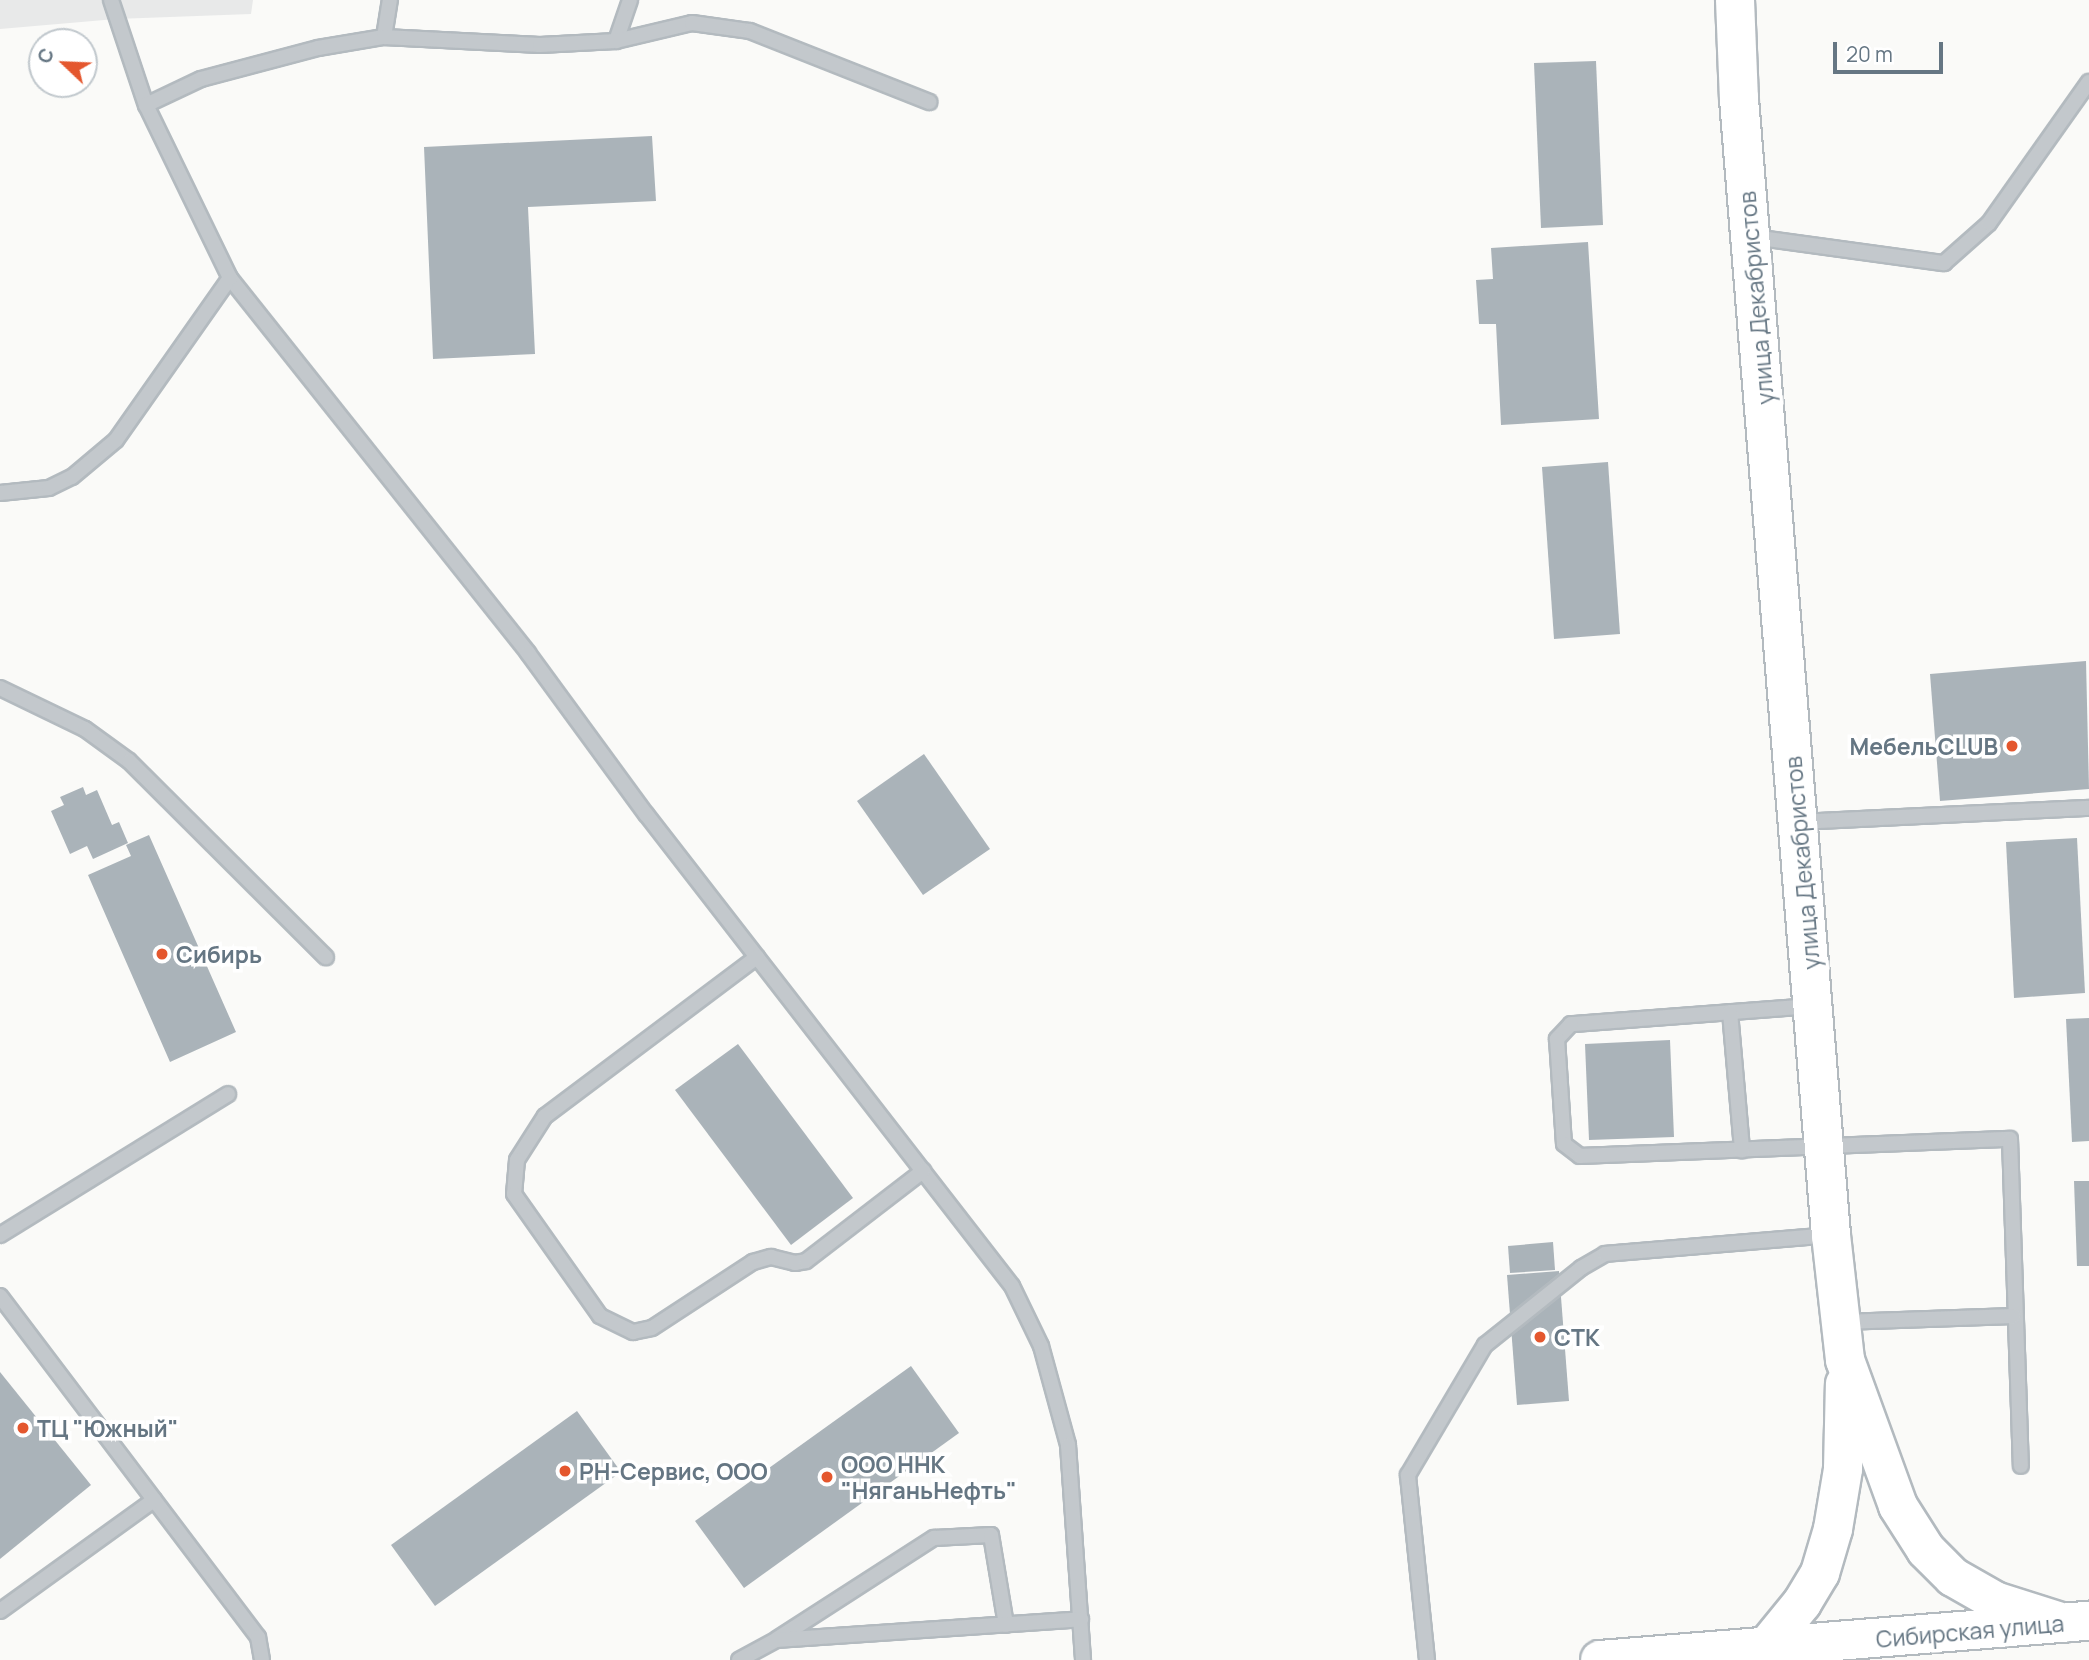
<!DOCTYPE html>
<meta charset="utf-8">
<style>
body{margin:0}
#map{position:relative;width:2089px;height:1660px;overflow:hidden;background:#fafaf8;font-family:Manrope,sans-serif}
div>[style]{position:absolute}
.built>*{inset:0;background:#e8e9e9}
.building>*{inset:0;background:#aab3b9}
.roads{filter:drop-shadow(2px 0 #b3babf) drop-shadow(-2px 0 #b3babf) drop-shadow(0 2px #b3babf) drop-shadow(0 -2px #b3babf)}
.service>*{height:14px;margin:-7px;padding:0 7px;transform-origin:7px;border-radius:7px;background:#c3c8cc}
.secondary>*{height:38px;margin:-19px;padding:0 19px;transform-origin:19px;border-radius:19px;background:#fff}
.primary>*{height:38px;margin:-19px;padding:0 19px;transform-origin:19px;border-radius:19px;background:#fff}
.dots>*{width:19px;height:19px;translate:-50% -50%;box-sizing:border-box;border:4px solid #fff;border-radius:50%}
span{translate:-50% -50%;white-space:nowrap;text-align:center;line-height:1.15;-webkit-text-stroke:7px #fff;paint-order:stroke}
.street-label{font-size:23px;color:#657683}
.poi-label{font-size:23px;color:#657683;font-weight:700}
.right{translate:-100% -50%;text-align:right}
.left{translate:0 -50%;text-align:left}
.north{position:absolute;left:28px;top:28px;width:70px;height:70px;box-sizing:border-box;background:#fff;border:2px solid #c1c8cd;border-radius:50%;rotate:293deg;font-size:19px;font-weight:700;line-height:28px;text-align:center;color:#657683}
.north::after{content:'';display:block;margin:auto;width:24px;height:32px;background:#e4572e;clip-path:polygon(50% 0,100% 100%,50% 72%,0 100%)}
.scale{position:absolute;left:1833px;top:42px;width:110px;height:32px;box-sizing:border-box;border:4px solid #657683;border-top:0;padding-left:9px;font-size:21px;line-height:24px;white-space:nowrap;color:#657683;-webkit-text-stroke:5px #fff;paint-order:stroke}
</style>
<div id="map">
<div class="built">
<div style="clip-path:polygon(0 0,253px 0,251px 14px,116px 19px,0 29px)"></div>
</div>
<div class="building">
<div style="clip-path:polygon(1596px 61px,1603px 225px,1541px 228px,1534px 63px)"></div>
<div style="clip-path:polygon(652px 136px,656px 201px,528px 207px,535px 354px,433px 359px,424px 147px)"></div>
<div style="clip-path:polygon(1588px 242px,1599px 419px,1501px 425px,1496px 324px,1479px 324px,1476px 280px,1493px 279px,1491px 248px)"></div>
<div style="clip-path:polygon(1608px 462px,1620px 634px,1554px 639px,1542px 467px)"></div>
<div style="clip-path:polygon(2086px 661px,2089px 789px,1940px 801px,1930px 674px)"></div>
<div style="clip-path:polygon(924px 754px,990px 849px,923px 895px,857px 801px)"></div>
<div style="clip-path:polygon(83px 787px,86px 795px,97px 790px,112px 825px,119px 822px,128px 843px,93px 859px,87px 846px,70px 854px,51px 811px,64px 805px,60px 797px)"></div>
<div style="clip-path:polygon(149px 835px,236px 1032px,170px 1062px,88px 875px,131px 856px,126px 845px)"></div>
<div style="clip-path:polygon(2077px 838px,2085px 993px,2014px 998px,2006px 842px)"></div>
<div style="clip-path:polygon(2089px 1018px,2089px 1141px,2072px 1142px,2066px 1019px)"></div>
<div style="clip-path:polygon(1670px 1040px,1674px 1137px,1589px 1140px,1585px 1044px)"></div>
<div style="clip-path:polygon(738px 1044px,853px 1198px,791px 1245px,675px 1090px)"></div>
<div style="clip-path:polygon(2074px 1181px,2089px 1181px,2089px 1266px,2077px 1266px)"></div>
<div style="clip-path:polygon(1553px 1242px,1555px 1270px,1510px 1273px,1508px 1246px)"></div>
<div style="clip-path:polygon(1559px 1271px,1569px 1401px,1517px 1405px,1507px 1275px)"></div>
<div style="clip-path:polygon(911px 1366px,959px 1433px,744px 1588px,695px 1521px)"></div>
<div style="clip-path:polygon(0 1372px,91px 1485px,0 1559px)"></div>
<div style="clip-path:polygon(577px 1411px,621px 1472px,435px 1606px,391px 1545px)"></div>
</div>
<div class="roads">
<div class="service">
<div style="left:111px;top:0;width:111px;rotate:71.6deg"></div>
<div style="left:384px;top:37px;width:37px;rotate:-81deg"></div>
<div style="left:616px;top:41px;width:43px;rotate:-71.1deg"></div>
<div style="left:1753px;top:237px;width:193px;rotate:7.8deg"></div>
<div style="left:1944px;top:263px;width:60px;rotate:-41.6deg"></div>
<div style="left:1989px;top:223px;width:173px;rotate:-54.7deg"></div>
<div style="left:230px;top:278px;width:479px;rotate:51.5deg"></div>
<div style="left:528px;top:653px;width:200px;rotate:53.8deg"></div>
<div style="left:646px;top:814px;width:597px;rotate:52.21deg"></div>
<div style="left:1012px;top:1286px;width:67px;rotate:64.2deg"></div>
<div style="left:1041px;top:1346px;width:103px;rotate:74.7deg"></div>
<div style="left:1068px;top:1445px;width:216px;rotate:86deg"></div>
<div style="left:0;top:493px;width:49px;rotate:-5.8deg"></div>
<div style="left:49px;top:488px;width:25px;rotate:-26deg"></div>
<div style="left:72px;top:477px;width:57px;rotate:-40.1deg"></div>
<div style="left:116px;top:440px;width:198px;rotate:-54.9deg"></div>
<div style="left:230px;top:278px;width:192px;rotate:-115.9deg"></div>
<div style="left:146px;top:105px;width:61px;rotate:-25.3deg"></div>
<div style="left:201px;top:79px;width:121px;rotate:-14.8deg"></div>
<div style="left:318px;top:48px;width:67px;rotate:-9.5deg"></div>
<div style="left:384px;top:37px;width:156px;rotate:2.9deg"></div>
<div style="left:540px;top:45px;width:76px;rotate:-3deg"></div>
<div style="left:616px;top:41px;width:78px;rotate:-13.3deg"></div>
<div style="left:692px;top:23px;width:59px;rotate:7.9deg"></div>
<div style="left:750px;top:31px;width:193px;rotate:21.6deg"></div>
<div style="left:0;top:688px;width:94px;rotate:25.8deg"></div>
<div style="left:85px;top:729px;width:54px;rotate:36deg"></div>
<div style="left:129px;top:761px;width:278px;rotate:44.9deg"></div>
<div style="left:1800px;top:822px;width:289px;rotate:-2.8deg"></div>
<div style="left:757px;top:957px;width:265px;rotate:143.1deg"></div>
<div style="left:545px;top:1116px;width:52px;rotate:122.5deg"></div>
<div style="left:517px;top:1160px;width:34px;rotate:95deg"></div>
<div style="left:514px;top:1194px;width:149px;rotate:54.8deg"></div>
<div style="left:600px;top:1316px;width:37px;rotate:26deg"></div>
<div style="left:633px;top:1332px;width:19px;rotate:-12deg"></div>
<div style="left:652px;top:1328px;width:121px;rotate:-33.2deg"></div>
<div style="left:753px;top:1262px;width:19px;rotate:-16deg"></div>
<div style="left:771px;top:1257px;width:25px;rotate:14deg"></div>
<div style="left:795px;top:1263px;width:11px;rotate:-10deg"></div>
<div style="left:806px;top:1261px;width:148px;rotate:-37.6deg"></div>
<div style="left:1812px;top:1006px;width:242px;rotate:175.7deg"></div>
<div style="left:1571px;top:1024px;width:21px;rotate:133deg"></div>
<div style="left:1557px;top:1039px;width:105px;rotate:86.2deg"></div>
<div style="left:1564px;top:1144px;width:20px;rotate:37deg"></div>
<div style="left:1580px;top:1156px;width:430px;rotate:-2.3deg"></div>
<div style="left:2010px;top:1139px;width:327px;rotate:88.1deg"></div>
<div style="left:1730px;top:1012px;width:139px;rotate:85deg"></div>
<div style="left:0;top:1235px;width:268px;rotate:-31.7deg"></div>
<div style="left:0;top:1296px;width:428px;rotate:52.9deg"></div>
<div style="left:258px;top:1637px;width:23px;rotate:80deg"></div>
<div style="left:1842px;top:1322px;width:172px;rotate:-2deg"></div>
<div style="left:0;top:1611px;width:190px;rotate:-35.8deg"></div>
<div style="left:777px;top:1639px;width:187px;rotate:-32.8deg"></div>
<div style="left:934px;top:1538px;width:57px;rotate:-3deg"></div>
<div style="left:991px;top:1535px;width:91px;rotate:80.5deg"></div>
<div style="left:739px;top:1660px;width:42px;rotate:-28.4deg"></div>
<div style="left:776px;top:1640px;width:306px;rotate:-3.9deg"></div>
<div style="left:1427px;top:1660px;width:186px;rotate:-95.9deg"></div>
<div style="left:1408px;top:1475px;width:151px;rotate:-59.4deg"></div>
<div style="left:1485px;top:1345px;width:123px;rotate:-38.7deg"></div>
<div style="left:1581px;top:1268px;width:28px;rotate:-30deg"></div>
<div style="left:1605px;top:1254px;width:226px;rotate:-4.8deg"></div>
</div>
<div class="secondary">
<div style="left:1735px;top:0;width:99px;rotate:87.7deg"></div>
<div style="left:1739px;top:99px;width:1140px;rotate:85.37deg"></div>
<div style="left:1831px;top:1235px;width:126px;rotate:83.6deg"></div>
<div style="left:1845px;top:1360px;width:155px;rotate:70deg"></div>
<div style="left:1898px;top:1506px;width:52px;rotate:57.5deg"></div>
<div style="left:1926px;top:1550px;width:38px;rotate:45deg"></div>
<div style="left:1953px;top:1577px;width:48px;rotate:29.7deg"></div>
<div style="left:1995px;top:1601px;width:72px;rotate:17.7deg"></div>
<div style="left:1766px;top:1647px;width:57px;rotate:-50.7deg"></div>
<div style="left:1802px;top:1603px;width:35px;rotate:-59deg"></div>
<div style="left:1820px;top:1573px;width:46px;rotate:-73.5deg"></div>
<div style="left:1833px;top:1529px;width:61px;rotate:-80.5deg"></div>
<div style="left:1843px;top:1469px;width:85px;rotate:-88.7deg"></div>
</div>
<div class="primary">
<div style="left:1600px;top:1660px;width:491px;rotate:-4.6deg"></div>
</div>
</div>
<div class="dots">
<div style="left:2012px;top:746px;background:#e4572e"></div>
<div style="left:162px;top:954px;background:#e4572e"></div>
<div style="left:1540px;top:1337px;background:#e4572e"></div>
<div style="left:23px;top:1428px;background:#e4572e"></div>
<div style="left:565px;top:1471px;background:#e4572e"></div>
<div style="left:827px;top:1477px;background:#e4572e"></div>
</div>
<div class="street-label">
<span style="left:1756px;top:298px;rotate:-95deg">улица Декабристов</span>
<span style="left:1802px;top:863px;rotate:-95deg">улица Декабристов</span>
<span style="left:1970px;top:1631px;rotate:-5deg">Сибирская улица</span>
</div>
<div class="poi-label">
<span class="right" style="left:1998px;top:746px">МебельCLUB</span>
<span class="left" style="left:176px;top:954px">Сибирь</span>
<span class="left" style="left:1554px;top:1337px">СТК</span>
<span class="left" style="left:37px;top:1428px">ТЦ "Южный"</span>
<span class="left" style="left:841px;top:1477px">ООО ННК<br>"НяганьНефть"</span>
<span class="left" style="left:579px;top:1471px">РН-Сервис, ООО</span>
</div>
<div class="north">С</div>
<div class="scale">20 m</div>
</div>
